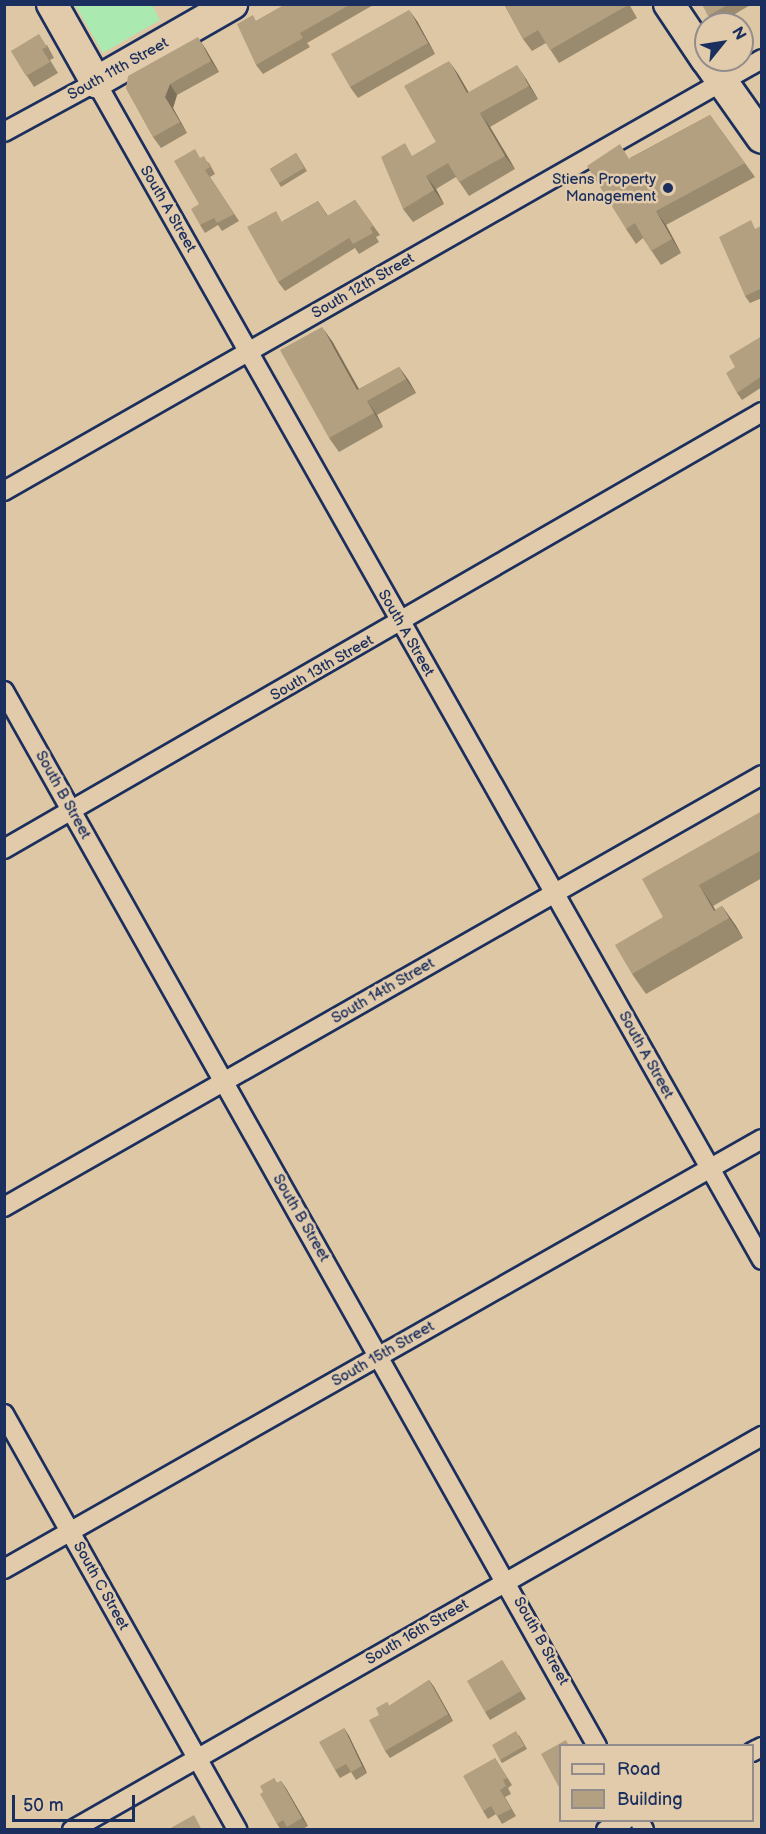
<!DOCTYPE html>
<style>
body{margin:0}
#map{position:relative;width:766px;height:1834px;overflow:hidden;background:#dec7a4;font-family:"Balsamiq Sans",sans-serif}
div>[style]{position:absolute}
.green>*{inset:0;background:#aae9b0}
.roads{filter:drop-shadow(2px 0 #1b2f5e) drop-shadow(-2px 0 #1b2f5e) drop-shadow(0 2px #1b2f5e) drop-shadow(0 -2px #1b2f5e)}
.minor>*{height:18px;margin:-9px;padding:0 9px;transform-origin:9px;border-radius:9px;background:#e1cbab}
.primary>*{height:30px;margin:-15px;padding:0 15px;transform-origin:15px;border-radius:15px;background:#e1cbab}
.wall>*{inset:0;background:#9a8a6e}
.shaded-wall>*{inset:0;background:#7d705a}
.building>*{inset:0;background:#b3a080}
.dots>*{width:16px;height:16px;translate:-50% -50%;box-sizing:border-box;border:3px solid #e1cbab;border-radius:50%}
span{translate:-50% -50%;white-space:nowrap;text-align:center;line-height:1.15;-webkit-text-stroke:5px #e1cbab;paint-order:stroke}
.street-label{font-size:15px;color:#1b2f5e}
.poi-label{font-size:15px;color:#1b2f5e}
.right{translate:-100% -50%;text-align:right}
.frame{position:absolute;inset:0;border:6px solid #1b2f5e;pointer-events:none}
.legend{position:absolute;left:559px;top:1744px;width:195px;height:78px;box-sizing:border-box;background:#e1cbab;border:2px solid #928d8c;margin:0;padding:8px 10px;list-style:none;font-size:18px;color:#1b2f5e}
.legend li{display:flex;align-items:center;gap:12px;height:30px}
.legend b{width:30px;border:2px solid #928d8c}
.north{position:absolute;left:694px;top:12px;width:60px;height:60px;box-sizing:border-box;background:#e1cbab;border:2px solid #928d8c;border-radius:50%;rotate:60deg;font-size:16px;font-weight:700;line-height:24px;text-align:center;color:#1b2f5e}
.north::after{content:'';display:block;margin:auto;width:21px;height:27px;background:#1b2f5e;clip-path:polygon(50% 0,100% 100%,50% 72%,0 100%)}
.scale{position:absolute;left:12px;top:1795px;width:123px;height:27px;box-sizing:border-box;border:3px solid #1b2f5e;border-top:0;padding-left:8px;font-size:18px;line-height:21px;white-space:nowrap;color:#1b2f5e;-webkit-text-stroke:4px #e1cbab;paint-order:stroke}
</style>
<div id="map">
<div class="green">
<div style="clip-path:polygon(75px 5px,152px 5px,160px 20px,103px 53px)"></div>
</div>
<div class="roads">
<div class="minor">
<div style="left:4px;top:132px;width:105px;rotate:-28.5deg"></div>
<div style="left:96px;top:82px;width:1353px;rotate:60.52deg"></div>
<div style="left:4px;top:491px;width:872px;rotate:-29.68deg"></div>
<div style="left:4px;top:691px;width:1210px;rotate:60.66deg"></div>
<div style="left:4px;top:849px;width:875px;rotate:-29.96deg"></div>
<div style="left:4px;top:1207px;width:872px;rotate:-29.68deg"></div>
<div style="left:4px;top:1414px;width:477px;rotate:60.7deg"></div>
<div style="left:4px;top:1569px;width:871px;rotate:-29.57deg"></div>
<div style="left:752px;top:1752px;width:11px;rotate:-27deg"></div>
<div style="left:639px;top:1820px;width:11px;rotate:63deg"></div>
<div style="left:72px;top:1830px;width:795px;rotate:-29.73deg"></div>
<div style="left:606px;top:1830px;width:22px;rotate:-27deg"></div>
</div>
<div class="primary">
<div style="left:52px;top:4px;width:90px;rotate:60.6deg"></div>
<div style="left:96px;top:82px;width:157px;rotate:-29.8deg"></div>
<div style="left:669px;top:4px;width:66px;rotate:56.1deg"></div>
<div style="left:707px;top:60px;width:95px;rotate:54.8deg"></div>
</div>
</div>
<div class="wall">
<div style="clip-path:polygon(286px 4px,375px 4px,307px 43px,310px 47px,263px 74px,256px 65px,256px 21px)"></div>
<div style="clip-path:polygon(504px 4px,629px 4px,637px 18px,559px 63px,546px 43px,532px 51px,523px 39px)"></div>
<div style="clip-path:polygon(702px 4px,752px 4px,718px 24px,714px 24px)"></div>
<div style="clip-path:polygon(417px 21px,435px 54px,358px 98px,350px 87px)"></div>
<div style="clip-path:polygon(47px 45px,54px 58px,50px 60px,58px 73px,34px 87px,11px 51px)"></div>
<div style="clip-path:polygon(205px 48px,219px 72px,177px 95px,173px 108px,187px 133px,161px 148px,153px 137px,126px 88px)"></div>
<div style="clip-path:polygon(458px 74px,469px 93px,526px 79px,538px 99px,490px 127px,515px 169px,469px 196px,456px 177px,436px 189px,444px 204px,413px 222px,403px 209px,413px 156px,436px 142px)"></div>
<div style="clip-path:polygon(710px 115px,755px 177px,666px 225px,681px 253px,661px 265px,643px 238px,636px 244px,626px 229px,630px 158px)"></div>
<div style="clip-path:polygon(296px 153px,307px 171px,281px 187px,270px 169px)"></div>
<div style="clip-path:polygon(201px 158px,209px 163px,215px 174px,210px 177px,239px 221px,222px 231px,218px 225px,205px 233px,200px 225px,199px 204px)"></div>
<div style="clip-path:polygon(355px 200px,380px 235px,376px 237px,379px 242px,359px 254px,355px 248px,285px 291px,278px 282px,283px 221px,318px 201px,328px 216px)"></div>
<div style="clip-path:polygon(762px 227px,762px 298px,750px 303px,745px 296px,756px 229px)"></div>
<div style="clip-path:polygon(762px 336px,762px 387px,742px 400px,737px 393px,735px 367px)"></div>
<div style="clip-path:polygon(332px 341px,359px 389px,399px 367px,409px 381px,416px 393px,377px 415px,383px 427px,339px 452px,329px 438px)"></div>
<div style="clip-path:polygon(762px 811px,762px 878px,713px 906px,715px 910px,722px 906px,736px 926px,743px 938px,646px 994px,632px 974px,663px 917px)"></div>
<div style="clip-path:polygon(502px 1660px,526px 1699px,490px 1720px,485px 1712px)"></div>
<div style="clip-path:polygon(429px 1680px,434px 1687px,453px 1721px,390px 1758px,385px 1751px,379px 1715px,387px 1702px,389px 1706px)"></div>
<div style="clip-path:polygon(344px 1728px,349px 1736px,367px 1773px,356px 1780px,351px 1772px,340px 1778px,335px 1770px)"></div>
<div style="clip-path:polygon(519px 1735px,527px 1749px,502px 1763px,500px 1760px)"></div>
<div style="clip-path:polygon(495px 1758px,512px 1785px,508px 1788px,511px 1794px,505px 1797px,516px 1816px,502px 1824px,496px 1814px,488px 1819px,483px 1811px)"></div>
<div style="clip-path:polygon(274px 1778px,277px 1783px,281px 1781px,308px 1826px,301px 1830px,289px 1830px,288px 1828px,286px 1830px,281px 1830px,277px 1824px,263px 1792px)"></div>
</div>
<div class="shaded-wall">
<div style="clip-path:polygon(409px 10px,417px 21px,435px 54px,428px 43px)"></div>
<div style="clip-path:polygon(198px 37px,205px 48px,219px 72px,211px 61px)"></div>
<div style="clip-path:polygon(449px 61px,458px 74px,477px 107px,467px 93px)"></div>
<div style="clip-path:polygon(517px 65px,526px 79px,538px 99px,529px 86px)"></div>
<div style="clip-path:polygon(170px 84px,177px 95px,173px 108px,187px 133px,180px 122px,165px 97px)"></div>
<div style="clip-path:polygon(480px 113px,490px 127px,515px 169px,505px 156px)"></div>
<div style="clip-path:polygon(426px 176px,436px 189px,444px 204px,434px 190px)"></div>
<div style="clip-path:polygon(656px 211px,666px 225px,681px 253px,672px 239px)"></div>
<div style="clip-path:polygon(322px 327px,332px 341px,367px 404px,357px 390px)"></div>
<div style="clip-path:polygon(399px 367px,409px 381px,416px 393px,406px 379px)"></div>
<div style="clip-path:polygon(367px 401px,377px 415px,383px 427px,374px 413px)"></div>
<div style="clip-path:polygon(699px 885px,713px 906px,722px 922px,714px 911px)"></div>
<div style="clip-path:polygon(722px 906px,736px 926px,743px 938px,729px 918px)"></div>
<div style="clip-path:polygon(429px 1680px,434px 1687px,453px 1721px,448px 1714px)"></div>
<div style="clip-path:polygon(344px 1728px,349px 1736px,367px 1773px,362px 1766px)"></div>
<div style="clip-path:polygon(281px 1781px,286px 1788px,308px 1826px,302px 1818px)"></div>
</div>
<div class="building">
<div style="clip-path:polygon(286px 4px,351px 4px,300px 33px,303px 38px,256px 65px,237px 24px,253px 15px,256px 21px)"></div>
<div style="clip-path:polygon(504px 4px,627px 4px,628px 5px,550px 50px,538px 30px,523px 39px)"></div>
<div style="clip-path:polygon(702px 4px,729px 4px,708px 16px)"></div>
<div style="clip-path:polygon(409px 10px,428px 43px,350px 87px,331px 54px)"></div>
<div style="clip-path:polygon(39px 34px,47px 47px,42px 49px,50px 62px,26px 76px,11px 51px)"></div>
<div style="clip-path:polygon(198px 37px,211px 61px,170px 84px,165px 97px,180px 122px,153px 137px,126px 88px,128px 76px)"></div>
<div style="clip-path:polygon(449px 61px,467px 93px,517px 65px,529px 86px,480px 113px,505px 156px,459px 182px,448px 163px,426px 176px,434px 190px,403px 209px,381px 157px,405px 143px,412px 156px,436px 142px,404px 86px)"></div>
<div style="clip-path:polygon(710px 115px,745px 163px,656px 211px,672px 239px,651px 251px,635px 223px,626px 229px,587px 166px,620px 144px,629px 159px)"></div>
<div style="clip-path:polygon(195px 149px,200px 158px,204px 156px,210px 167px,205px 170px,234px 214px,217px 223px,214px 218px,200px 225px,191px 209px,199px 204px,174px 161px)"></div>
<div style="clip-path:polygon(296px 153px,304px 168px,279px 183px,270px 169px)"></div>
<div style="clip-path:polygon(355px 200px,373px 226px,370px 228px,373px 233px,353px 244px,349px 238px,278px 282px,247px 227px,276px 211px,282px 222px,318px 201px,327px 216px)"></div>
<div style="clip-path:polygon(751px 220px,755px 229px,761px 226px,762px 227px,762px 288px,745px 296px,719px 237px)"></div>
<div style="clip-path:polygon(322px 327px,357px 390px,399px 367px,406px 379px,367px 401px,374px 413px,329px 438px,280px 350px)"></div>
<div style="clip-path:polygon(762px 336px,762px 376px,737px 393px,726px 373px,735px 367px,729px 356px)"></div>
<div style="clip-path:polygon(762px 811px,762px 850px,699px 885px,714px 911px,722px 906px,729px 918px,632px 974px,615px 945px,663px 917px,642px 879px)"></div>
<div style="clip-path:polygon(502px 1660px,521px 1691px,485px 1712px,467px 1681px)"></div>
<div style="clip-path:polygon(429px 1680px,448px 1714px,385px 1751px,369px 1720px,379px 1715px,376px 1708px,387px 1702px,389px 1706px)"></div>
<div style="clip-path:polygon(344px 1728px,362px 1766px,351px 1772px,346px 1764px,335px 1770px,319px 1742px)"></div>
<div style="clip-path:polygon(516px 1731px,524px 1746px,500px 1760px,492px 1745px)"></div>
<div style="clip-path:polygon(566px 1740px,569px 1746px,561px 1746px,560px 1789px,541px 1754px)"></div>
<div style="clip-path:polygon(495px 1758px,507px 1778px,503px 1780px,506px 1786px,500px 1790px,511px 1809px,497px 1816px,491px 1806px,483px 1811px,463px 1776px)"></div>
<div style="clip-path:polygon(274px 1778px,277px 1783px,281px 1781px,302px 1818px,287px 1827px,283px 1820px,277px 1824px,260px 1794px,263px 1792px,260px 1786px)"></div>
<div style="clip-path:polygon(194px 1815px,202px 1830px,167px 1830px)"></div>
</div>
<div class="dots">
<div style="left:668px;top:188px;background:#1b2f5e"></div>
</div>
<div class="street-label">
<span style="left:118px;top:69px;rotate:-29deg">South 11th Street</span>
<span style="left:168px;top:209px;rotate:60deg">South A Street</span>
<span style="left:363px;top:286px;rotate:-30deg">South 12th Street</span>
<span style="left:406px;top:633px;rotate:60deg">South A Street</span>
<span style="left:322px;top:668px;rotate:-30deg">South 13th Street</span>
<span style="left:63px;top:795px;rotate:61deg">South B Street</span>
<span style="left:383px;top:991px;rotate:-30deg">South 14th Street</span>
<span style="left:646px;top:1055px;rotate:61deg">South A Street</span>
<span style="left:301px;top:1218px;rotate:60deg">South B Street</span>
<span style="left:383px;top:1354px;rotate:-30deg">South 15th Street</span>
<span style="left:101px;top:1586px;rotate:61deg">South C Street</span>
<span style="left:417px;top:1632px;rotate:-30deg">South 16th Street</span>
<span style="left:541px;top:1641px;rotate:61deg">South B Street</span>
</div>
<div class="poi-label">
<span class="right" style="left:656px;top:188px">Stiens Property<br>Management</span>
</div>
<div class="frame"></div>
<ul class="legend">
<li><b style="height:8px;background:#e1cbab"></b>Road</li>
<li><b style="height:16px;background:#b3a080"></b>Building</li>
</ul>
<div class="north">N</div>
<div class="scale">50 m</div>
</div>
